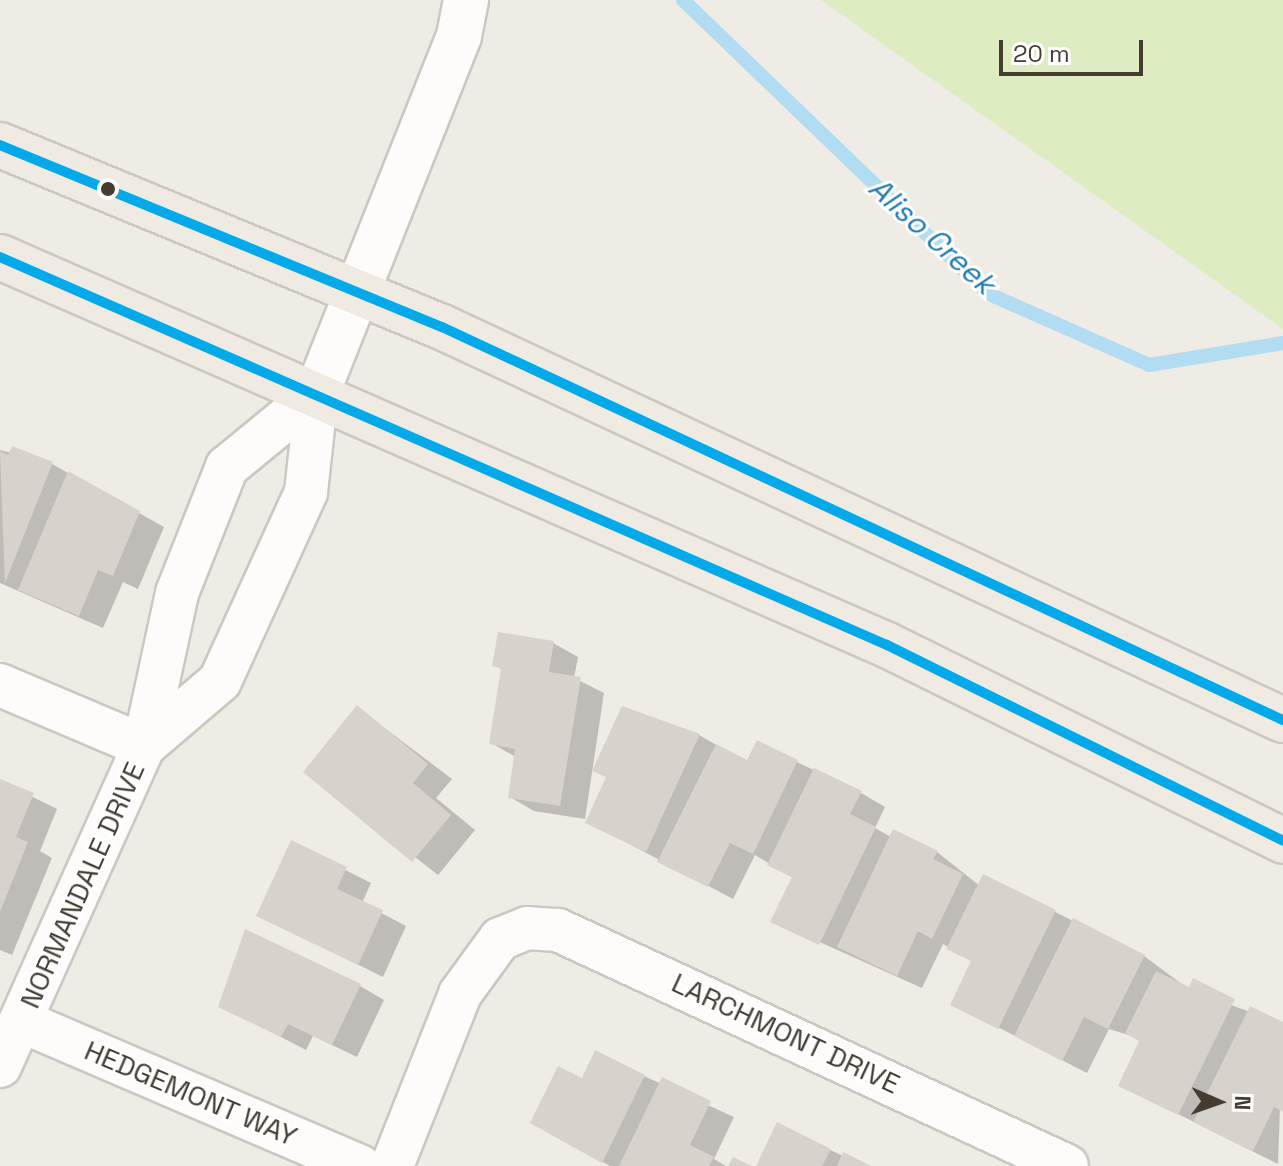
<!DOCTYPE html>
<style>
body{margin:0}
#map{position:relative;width:1283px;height:1166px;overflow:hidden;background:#efebe5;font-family:"Space Grotesk",sans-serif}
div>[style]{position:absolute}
.green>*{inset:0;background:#deecc2}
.shadow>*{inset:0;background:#0003}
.stream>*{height:14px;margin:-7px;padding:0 7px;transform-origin:7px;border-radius:7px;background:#b1dcf2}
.building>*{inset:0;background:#d7d2cc}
.roads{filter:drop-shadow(2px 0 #cbc7c1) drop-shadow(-2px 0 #cbc7c1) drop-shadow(0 2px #cbc7c1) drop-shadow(0 -2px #cbc7c1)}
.minor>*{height:42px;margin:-21px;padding:0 21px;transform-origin:21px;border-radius:21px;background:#fdfcfb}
.tertiary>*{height:44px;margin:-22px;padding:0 22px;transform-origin:22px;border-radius:22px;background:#fdfcfb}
.primary>*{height:44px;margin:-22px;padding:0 22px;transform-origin:22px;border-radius:22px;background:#f0ebe2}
.bus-1>*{height:10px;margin:-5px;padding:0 5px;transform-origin:5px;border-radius:5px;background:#03a9e8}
.dots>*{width:22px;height:22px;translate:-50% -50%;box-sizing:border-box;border:4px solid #fff;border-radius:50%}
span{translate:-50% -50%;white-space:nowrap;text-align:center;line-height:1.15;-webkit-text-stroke:6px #fff;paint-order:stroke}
.street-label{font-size:28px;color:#443c31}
.water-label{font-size:30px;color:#217db1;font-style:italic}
.north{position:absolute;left:1179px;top:1062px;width:80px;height:80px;-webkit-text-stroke:6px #fff;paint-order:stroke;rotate:92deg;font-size:22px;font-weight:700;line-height:32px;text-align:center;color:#443c31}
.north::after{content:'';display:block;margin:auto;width:28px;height:36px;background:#443c31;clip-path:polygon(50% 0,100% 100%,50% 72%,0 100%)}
.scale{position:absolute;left:999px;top:40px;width:144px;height:36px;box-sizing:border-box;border:4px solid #443c31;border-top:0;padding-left:10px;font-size:24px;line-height:28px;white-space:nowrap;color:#443c31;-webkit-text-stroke:6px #fff;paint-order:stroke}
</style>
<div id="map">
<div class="green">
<div style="clip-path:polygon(821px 0,1283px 0,1283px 329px)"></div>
</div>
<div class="shadow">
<div style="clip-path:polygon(0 450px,52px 464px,164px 527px,138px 589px,123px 582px,103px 628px,0 583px)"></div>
<div style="clip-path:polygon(553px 643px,578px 657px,574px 678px,604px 693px,585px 819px,534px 811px,510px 797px,516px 757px,491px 743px,503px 670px,494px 665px)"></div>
<div style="clip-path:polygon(358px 708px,452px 779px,436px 798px,475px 830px,438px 875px,306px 772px)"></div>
<div style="clip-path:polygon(699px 735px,748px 763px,758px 743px,861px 793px,885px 807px,875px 828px,891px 837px,937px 852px,980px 886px,984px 877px,1144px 956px,1190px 990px,1283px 1024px,1278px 1164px,1120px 1085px,1142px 1041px,1135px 1037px,1109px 1029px,1087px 1073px,953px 1004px,973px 962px,943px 944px,922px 988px,773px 921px,793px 878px,755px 855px,733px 899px,588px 822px)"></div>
<div style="clip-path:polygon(0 781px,57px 809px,40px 851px,52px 858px,12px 955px,0 950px)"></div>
<div style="clip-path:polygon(292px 843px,371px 883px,362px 903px,406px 926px,383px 977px,258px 915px)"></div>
<div style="clip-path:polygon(360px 986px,384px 1000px,357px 1057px,313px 1036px,306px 1050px,221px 1006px)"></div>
<div style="clip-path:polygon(644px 1076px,734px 1117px,714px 1159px,726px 1166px,610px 1166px,533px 1123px,583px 1080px)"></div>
<div style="clip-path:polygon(830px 1150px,866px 1166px,758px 1166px)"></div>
</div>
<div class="stream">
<div style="left:683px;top:0;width:424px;rotate:43.9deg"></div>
<div style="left:989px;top:294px;width:175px;rotate:23.9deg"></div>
<div style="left:1149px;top:365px;width:136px;rotate:-9.3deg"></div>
</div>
<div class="building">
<div style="clip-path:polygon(12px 446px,53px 462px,5px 583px,0 451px,8px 455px)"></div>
<div style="clip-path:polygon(68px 471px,140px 511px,113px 576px,98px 570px,79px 616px,18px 590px)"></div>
<div style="clip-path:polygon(498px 632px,554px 641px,549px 672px,581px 677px,560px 806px,508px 798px,515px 749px,489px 744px,501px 668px,492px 666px)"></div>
<div style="clip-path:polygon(357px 705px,428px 764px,413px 783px,451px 815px,412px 862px,303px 772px)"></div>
<div style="clip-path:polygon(622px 706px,700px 734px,646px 852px,585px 823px,606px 777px,592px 771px)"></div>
<div style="clip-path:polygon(757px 740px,798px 760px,753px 854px,730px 843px,708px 887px,657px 862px,716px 744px,747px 760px)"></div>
<div style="clip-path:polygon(814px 768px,862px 791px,850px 814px,876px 827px,819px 945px,770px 922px,792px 877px,767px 865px)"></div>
<div style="clip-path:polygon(0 779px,34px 793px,16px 837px,28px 842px,0 912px)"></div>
<div style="clip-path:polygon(893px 829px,938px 851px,933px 859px,963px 874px,932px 939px,918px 931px,897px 976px,837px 947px)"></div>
<div style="clip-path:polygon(291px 840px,347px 867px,337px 889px,383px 910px,358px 965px,256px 916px)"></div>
<div style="clip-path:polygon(983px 874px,1056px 910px,998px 1029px,950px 1005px,971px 961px,946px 949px)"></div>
<div style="clip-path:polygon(1073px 918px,1145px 955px,1108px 1029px,1084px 1017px,1062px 1061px,1014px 1036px)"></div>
<div style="clip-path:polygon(245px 929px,361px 984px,332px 1045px,288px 1024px,281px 1037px,218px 1007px)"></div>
<div style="clip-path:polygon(1156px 971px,1189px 987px,1193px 978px,1235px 999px,1178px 1115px,1118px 1086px,1139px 1041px,1125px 1033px)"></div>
<div style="clip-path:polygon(1250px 1006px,1283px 1022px,1283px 1112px,1274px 1107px,1253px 1151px,1193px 1122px)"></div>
<div style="clip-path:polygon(595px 1050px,645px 1075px,602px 1163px,530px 1123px,558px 1066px,582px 1078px)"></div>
<div style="clip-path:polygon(662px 1077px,711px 1101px,690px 1145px,714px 1157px,709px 1166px,619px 1166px)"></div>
<div style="clip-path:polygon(777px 1122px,831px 1149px,822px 1166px,756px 1166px)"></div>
<div style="clip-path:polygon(843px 1152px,871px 1166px,837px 1166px)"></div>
<div style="clip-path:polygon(733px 1157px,752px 1166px,728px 1166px)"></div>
</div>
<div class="roads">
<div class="minor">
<div style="left:0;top:685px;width:156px;rotate:23deg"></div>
<div style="left:144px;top:746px;width:100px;rotate:-40.5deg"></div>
<div style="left:220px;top:681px;width:208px;rotate:-65.5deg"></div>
<div style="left:306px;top:492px;width:100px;rotate:-83.7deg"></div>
<div style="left:21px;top:1021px;width:369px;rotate:23.2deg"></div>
<div style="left:0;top:1066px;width:351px;rotate:-65.8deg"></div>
<div style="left:144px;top:746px;width:157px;rotate:-77.8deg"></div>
<div style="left:177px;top:593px;width:136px;rotate:-68.4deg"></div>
<div style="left:227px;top:467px;width:117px;rotate:-39.4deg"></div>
<div style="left:392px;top:1166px;width:185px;rotate:-68.4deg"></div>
<div style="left:460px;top:994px;width:68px;rotate:-54deg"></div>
<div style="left:500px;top:939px;width:29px;rotate:-22deg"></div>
<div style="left:527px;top:928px;width:31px;rotate:4deg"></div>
<div style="left:558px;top:930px;width:561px;rotate:24.87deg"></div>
</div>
<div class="tertiary">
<div style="left:317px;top:393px;width:384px;rotate:-68.3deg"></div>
<div style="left:459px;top:36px;width:37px;rotate:-79deg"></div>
</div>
<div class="primary">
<div style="left:0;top:145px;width:478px;rotate:22.4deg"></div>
<div style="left:442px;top:327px;width:928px;rotate:25.05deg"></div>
<div style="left:0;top:257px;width:968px;rotate:23.63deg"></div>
<div style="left:887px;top:645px;width:442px;rotate:26.3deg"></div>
</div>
</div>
<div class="bus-1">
<div style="left:0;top:145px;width:478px;rotate:22.4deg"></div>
<div style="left:442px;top:327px;width:928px;rotate:25.05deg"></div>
<div style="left:0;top:257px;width:968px;rotate:23.63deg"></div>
<div style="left:887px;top:645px;width:442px;rotate:26.3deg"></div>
</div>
<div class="dots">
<div style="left:108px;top:189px;background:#443c31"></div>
</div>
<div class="street-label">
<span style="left:82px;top:885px;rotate:-66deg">NORMANDALE DRIVE</span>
<span style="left:786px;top:1033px;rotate:25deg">LARCHMONT DRIVE</span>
<span style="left:191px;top:1093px;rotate:23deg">HEDGEMONT WAY</span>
</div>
<div class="water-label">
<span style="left:932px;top:236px;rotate:42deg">Aliso Creek</span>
</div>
<div class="north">N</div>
<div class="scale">20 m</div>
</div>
